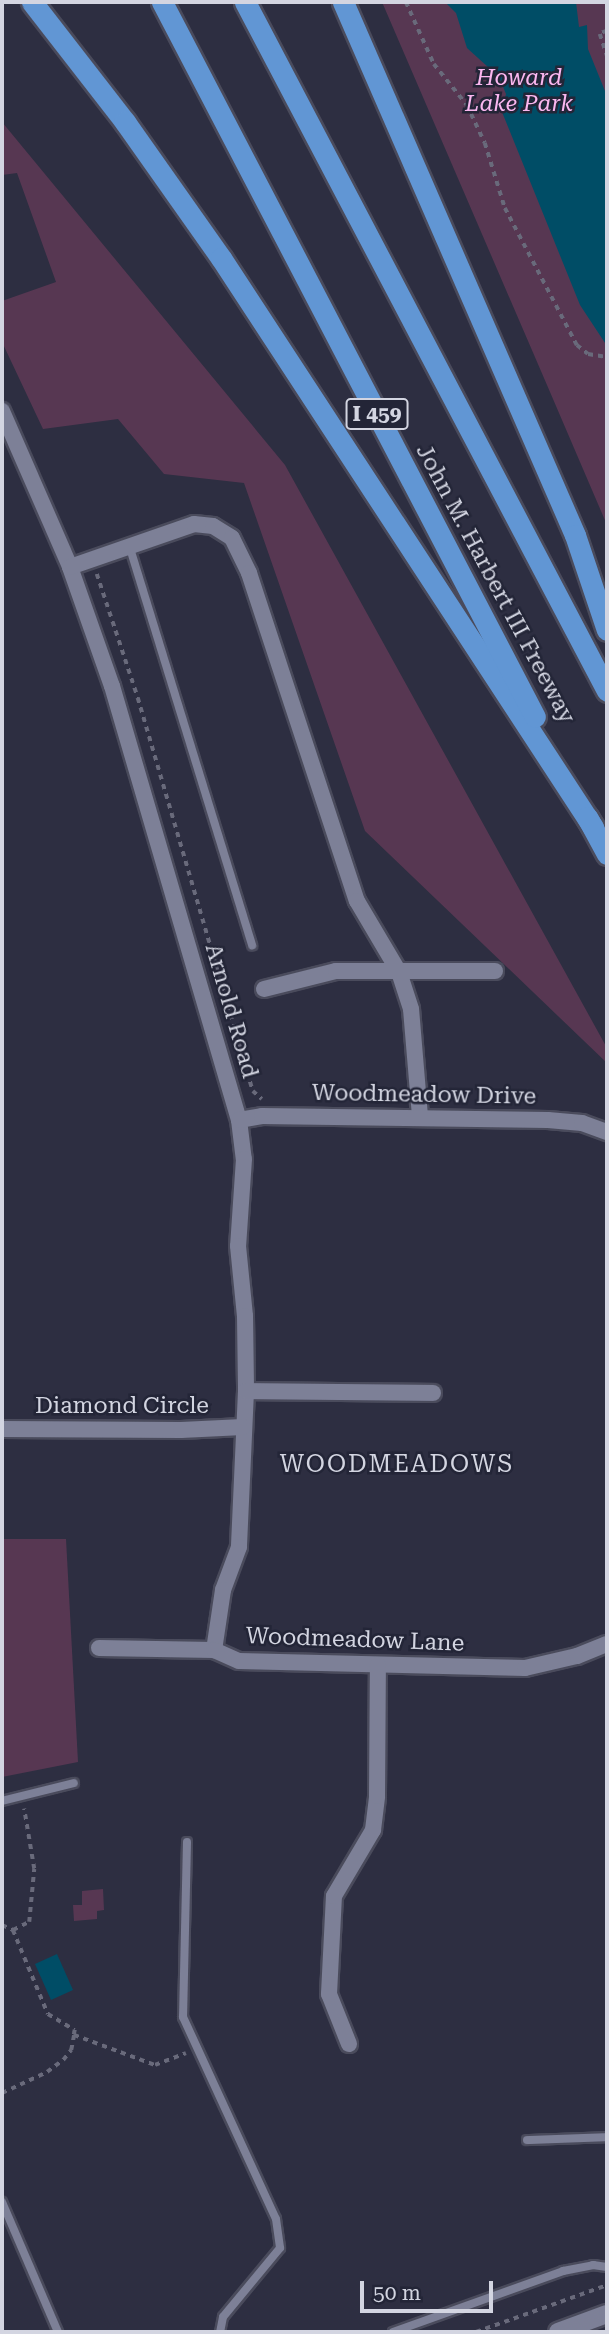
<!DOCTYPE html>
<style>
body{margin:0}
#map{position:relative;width:609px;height:2334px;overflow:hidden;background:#2d2e41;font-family:"Roboto Serif",serif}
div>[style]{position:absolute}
.green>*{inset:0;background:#573752}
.water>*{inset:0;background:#004d66}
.path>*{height:3.5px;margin-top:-1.75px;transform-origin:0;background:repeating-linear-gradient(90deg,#696a7b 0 5px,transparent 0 10px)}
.roads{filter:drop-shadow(2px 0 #4a4b5c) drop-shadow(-2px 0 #4a4b5c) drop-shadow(0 2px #4a4b5c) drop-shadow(0 -2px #4a4b5c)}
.service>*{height:8px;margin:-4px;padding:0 4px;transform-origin:4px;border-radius:4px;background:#7d8097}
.minor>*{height:16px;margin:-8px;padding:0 8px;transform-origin:8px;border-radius:8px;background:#7d8097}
.tertiary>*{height:18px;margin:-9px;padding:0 9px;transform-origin:9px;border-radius:9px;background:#7d8097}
.motorway>*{height:21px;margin:-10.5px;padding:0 10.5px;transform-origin:10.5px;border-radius:10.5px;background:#6196d4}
span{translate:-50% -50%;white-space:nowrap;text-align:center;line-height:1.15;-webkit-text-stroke:5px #232537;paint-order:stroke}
.shield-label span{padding:2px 5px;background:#232537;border:2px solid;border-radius:5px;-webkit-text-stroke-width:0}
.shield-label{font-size:21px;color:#d3d5e1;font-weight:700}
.park-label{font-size:23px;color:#fbb7f0;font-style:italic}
.street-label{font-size:23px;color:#d3d5e1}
.neighbourhood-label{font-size:24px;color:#d3d5e1;letter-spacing:2px}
.frame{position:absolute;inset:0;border:4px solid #d3d5e1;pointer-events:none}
.scale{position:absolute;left:360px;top:2281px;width:133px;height:32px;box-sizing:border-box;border:4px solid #d3d5e1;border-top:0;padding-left:9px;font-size:21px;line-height:24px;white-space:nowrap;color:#d3d5e1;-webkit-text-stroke:5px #232537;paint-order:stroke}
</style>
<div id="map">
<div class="green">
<div style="clip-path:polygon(382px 2px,607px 2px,607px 525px,550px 392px)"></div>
<div style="clip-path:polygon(2px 122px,285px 465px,607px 1048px,607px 1063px,365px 831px,244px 483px,164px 474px,118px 419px,43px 429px,2px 342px,2px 301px,56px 282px,17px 173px,2px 175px)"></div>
<div style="clip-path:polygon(2px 1539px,66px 1539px,78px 1762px,2px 1777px)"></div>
<div style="clip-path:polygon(103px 1889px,104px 1910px,97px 1911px,97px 1919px,74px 1921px,73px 1905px,82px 1905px,82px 1891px)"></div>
</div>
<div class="water">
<div style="clip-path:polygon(445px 2px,576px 2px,579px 27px,587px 25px,588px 49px,607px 96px,607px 346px,580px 305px,502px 112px,506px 94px,499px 77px,467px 48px,456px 13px)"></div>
<div style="clip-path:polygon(57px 1954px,73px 1990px,51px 2000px,35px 1964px)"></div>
</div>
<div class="path">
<div style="left:406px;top:2px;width:68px;rotate:65.7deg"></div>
<div style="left:434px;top:64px;width:53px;rotate:51.2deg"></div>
<div style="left:467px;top:105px;width:42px;rotate:64.7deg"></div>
<div style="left:485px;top:143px;width:68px;rotate:72.9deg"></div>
<div style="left:505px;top:208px;width:155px;rotate:62.3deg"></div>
<div style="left:577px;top:345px;width:14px;rotate:39deg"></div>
<div style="left:588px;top:354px;width:19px;rotate:9deg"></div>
<div style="left:607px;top:31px;width:8px;rotate:157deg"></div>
<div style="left:600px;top:34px;width:23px;rotate:72deg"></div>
<div style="left:97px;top:574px;width:131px;rotate:71.7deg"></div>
<div style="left:138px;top:698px;width:409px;rotate:73.7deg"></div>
<div style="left:253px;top:1091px;width:12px;rotate:42deg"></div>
<div style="left:2px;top:1925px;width:12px;rotate:24deg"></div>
<div style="left:13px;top:1930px;width:18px;rotate:-27deg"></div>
<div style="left:29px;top:1922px;width:53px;rotate:-84.6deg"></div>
<div style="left:34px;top:1869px;width:61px;rotate:-99.5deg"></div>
<div style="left:13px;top:1930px;width:91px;rotate:67.4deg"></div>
<div style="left:48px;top:2014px;width:31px;rotate:31deg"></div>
<div style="left:75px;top:2030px;width:5px;rotate:101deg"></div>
<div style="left:74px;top:2035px;width:86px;rotate:20.3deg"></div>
<div style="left:155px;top:2065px;width:33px;rotate:-21deg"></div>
<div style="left:2px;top:2093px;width:50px;rotate:-25deg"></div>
<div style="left:47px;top:2072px;width:20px;rotate:-37deg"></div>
<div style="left:63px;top:2060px;width:13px;rotate:-51deg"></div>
<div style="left:71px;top:2050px;width:15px;rotate:-79deg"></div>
<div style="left:476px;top:2332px;width:139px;rotate:-19.7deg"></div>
</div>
<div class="roads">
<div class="service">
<div style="left:129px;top:545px;width:419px;rotate:72.9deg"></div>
<div style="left:2px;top:1801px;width:74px;rotate:-14deg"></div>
<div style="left:187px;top:1842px;width:175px;rotate:91.3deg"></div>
<div style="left:183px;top:2017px;width:222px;rotate:65.3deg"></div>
<div style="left:276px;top:2219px;width:29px;rotate:82deg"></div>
<div style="left:280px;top:2248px;width:89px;rotate:129.6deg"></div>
<div style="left:223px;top:2317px;width:15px;rotate:101deg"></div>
<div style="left:527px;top:2140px;width:80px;rotate:-2.1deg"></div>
<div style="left:2px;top:2202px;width:142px;rotate:66.7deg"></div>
<div style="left:393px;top:2332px;width:181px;rotate:-19.7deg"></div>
<div style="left:563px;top:2271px;width:31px;rotate:-11deg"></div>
<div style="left:593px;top:2265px;width:14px;rotate:8deg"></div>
</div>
<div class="minor">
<div style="left:2px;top:411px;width:170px;rotate:66.4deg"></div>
<div style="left:70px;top:567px;width:126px;rotate:70.6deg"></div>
<div style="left:112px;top:686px;width:452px;rotate:73.7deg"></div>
<div style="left:239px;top:1120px;width:39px;rotate:83deg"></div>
<div style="left:244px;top:1159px;width:87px;rotate:93.9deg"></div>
<div style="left:238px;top:1246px;width:70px;rotate:84.3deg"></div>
<div style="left:245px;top:1316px;width:75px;rotate:89.2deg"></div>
<div style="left:246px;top:1391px;width:156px;rotate:92.6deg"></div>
<div style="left:239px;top:1547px;width:46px;rotate:110.4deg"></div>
<div style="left:223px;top:1590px;width:61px;rotate:98.5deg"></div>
<div style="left:70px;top:567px;width:131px;rotate:-19.1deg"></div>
<div style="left:194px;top:524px;width:19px;rotate:6deg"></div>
<div style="left:213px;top:526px;width:22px;rotate:32deg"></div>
<div style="left:232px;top:538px;width:39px;rotate:64deg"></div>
<div style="left:249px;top:573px;width:345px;rotate:71.8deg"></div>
<div style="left:357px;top:901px;width:82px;rotate:59.4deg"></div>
<div style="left:399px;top:972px;width:39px;rotate:72deg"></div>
<div style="left:411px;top:1009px;width:108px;rotate:85.2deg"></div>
<div style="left:264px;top:989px;width:74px;rotate:-14deg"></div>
<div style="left:336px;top:971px;width:159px"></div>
<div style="left:239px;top:1120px;width:23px;rotate:-10deg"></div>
<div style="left:262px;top:1116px;width:286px;rotate:0.8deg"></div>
<div style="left:548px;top:1120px;width:34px;rotate:5deg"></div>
<div style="left:582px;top:1123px;width:27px;rotate:20deg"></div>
<div style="left:246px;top:1391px;width:187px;rotate:0.6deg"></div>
<div style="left:2px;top:1429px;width:179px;rotate:0.3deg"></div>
<div style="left:181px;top:1430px;width:62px;rotate:-2.8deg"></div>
<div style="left:99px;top:1648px;width:115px;rotate:1deg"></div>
<div style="left:214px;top:1650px;width:27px;rotate:24deg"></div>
<div style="left:239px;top:1661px;width:286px;rotate:1.4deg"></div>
<div style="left:525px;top:1668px;width:53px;rotate:-13deg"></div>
<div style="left:577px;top:1656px;width:32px;rotate:-22deg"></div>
<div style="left:349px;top:2044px;width:54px;rotate:-111.8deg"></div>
<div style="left:329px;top:1994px;width:98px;rotate:-87.1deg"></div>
<div style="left:334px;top:1896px;width:77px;rotate:-59.4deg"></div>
<div style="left:373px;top:1830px;width:34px;rotate:-83deg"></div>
<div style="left:377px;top:1796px;width:131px;rotate:-89.6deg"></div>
</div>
<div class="tertiary">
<div style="left:558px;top:2332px;width:52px;rotate:-20.2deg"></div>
</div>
<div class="motorway">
<div style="left:32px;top:2px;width:152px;rotate:52.2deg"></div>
<div style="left:125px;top:122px;width:166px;rotate:54.8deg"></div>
<div style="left:221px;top:258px;width:680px;rotate:56.82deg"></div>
<div style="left:162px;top:2px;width:806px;rotate:62.45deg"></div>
<div style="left:245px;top:2px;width:778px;rotate:62.28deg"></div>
<div style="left:343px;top:2px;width:581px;rotate:66.48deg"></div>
<div style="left:575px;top:535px;width:100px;rotate:71.4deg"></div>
<div style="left:587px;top:817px;width:42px;rotate:61.6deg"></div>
</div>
</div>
<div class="shield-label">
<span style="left:377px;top:414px">I 459</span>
</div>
<div class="park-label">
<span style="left:519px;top:91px">Howard<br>Lake Park</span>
</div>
<div class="street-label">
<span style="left:495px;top:584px;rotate:62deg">John M. Harbert III Freeway</span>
<span style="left:231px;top:1011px;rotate:74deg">Arnold Road</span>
<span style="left:424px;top:1095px;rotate:1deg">Woodmeadow Drive</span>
<span style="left:122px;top:1406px">Diamond Circle</span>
<span style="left:355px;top:1640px;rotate:2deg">Woodmeadow Lane</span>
</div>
<div class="neighbourhood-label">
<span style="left:397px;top:1465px">WOODMEADOWS</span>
</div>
<div class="frame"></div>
<div class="scale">50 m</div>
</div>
